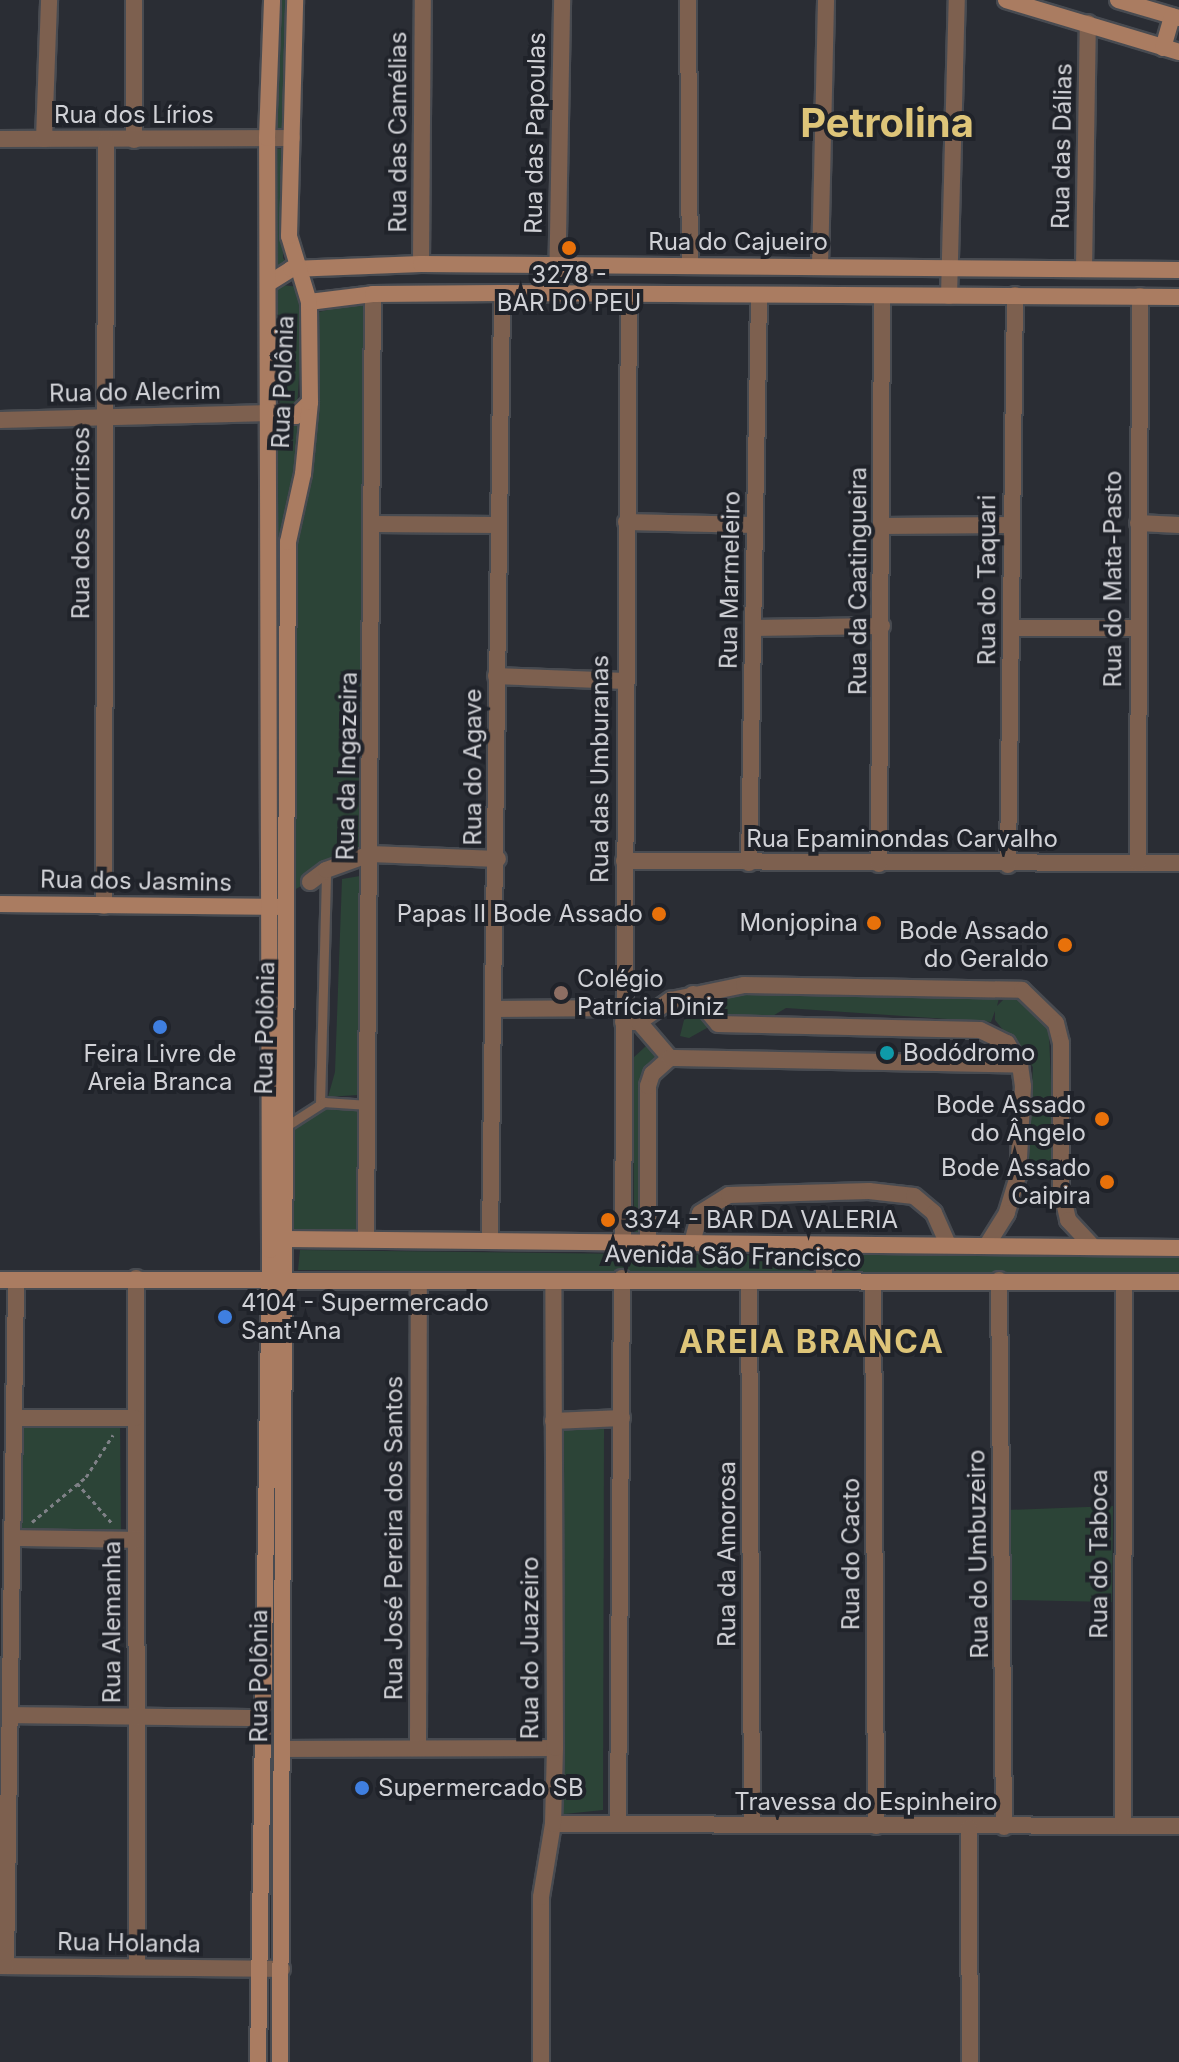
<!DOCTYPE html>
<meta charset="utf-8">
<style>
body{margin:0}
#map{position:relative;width:1179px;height:2062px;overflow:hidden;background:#2a2d34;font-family:Inter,sans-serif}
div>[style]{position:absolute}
.green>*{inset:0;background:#2c4437}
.path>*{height:3px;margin-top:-1.5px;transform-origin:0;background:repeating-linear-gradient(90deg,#7f8187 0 4px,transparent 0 8px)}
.roads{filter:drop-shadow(2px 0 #484b51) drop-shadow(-2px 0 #484b51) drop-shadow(0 2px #484b51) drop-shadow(0 -2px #484b51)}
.lane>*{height:9px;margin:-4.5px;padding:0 4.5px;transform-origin:4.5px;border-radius:4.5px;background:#7d604f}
.street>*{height:16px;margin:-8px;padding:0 8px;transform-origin:8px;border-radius:8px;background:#7d604f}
.secondary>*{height:16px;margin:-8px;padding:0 8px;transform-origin:8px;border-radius:8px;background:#aa7c61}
.dots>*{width:22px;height:22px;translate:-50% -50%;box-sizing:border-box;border:4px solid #20232a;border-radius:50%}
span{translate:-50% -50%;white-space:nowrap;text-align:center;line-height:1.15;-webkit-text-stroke:8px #20232a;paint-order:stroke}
.street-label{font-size:24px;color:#d0d1d6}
.poi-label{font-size:24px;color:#d0d1d6}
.right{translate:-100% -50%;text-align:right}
.left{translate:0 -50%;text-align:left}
.district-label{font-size:32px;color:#dec579;font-weight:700;letter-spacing:2px}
.town-label{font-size:40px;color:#dec579;font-weight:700}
</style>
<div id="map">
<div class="green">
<div style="clip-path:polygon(276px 0,291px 0,287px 134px,272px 134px)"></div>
<div style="clip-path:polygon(275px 149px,287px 149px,283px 258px,288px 264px,275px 271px)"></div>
<div style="clip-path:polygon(282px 285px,299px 287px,304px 301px,297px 408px,280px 408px,273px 294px)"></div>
<div style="clip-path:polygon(368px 300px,365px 849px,296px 889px,292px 523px,315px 313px)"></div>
<div style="clip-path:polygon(278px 424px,304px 426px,283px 523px,282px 890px,275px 892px)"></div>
<div style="clip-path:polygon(360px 876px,358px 1095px,328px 1097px,335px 1072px,342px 879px)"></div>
<div style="clip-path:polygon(744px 991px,1000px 994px,997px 1006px,1010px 993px,1027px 1000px,1044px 1018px,1049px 1035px,1055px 1177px,1027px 1166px,1033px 1067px,995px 1020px,995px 1011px,991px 1022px,786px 1008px,771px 1017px,723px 1019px,689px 1038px,680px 1036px,684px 1020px)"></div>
<div style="clip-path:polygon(658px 1035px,674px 1047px,642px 1078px,643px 1234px,634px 1233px,633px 1058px)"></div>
<div style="clip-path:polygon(331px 1105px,356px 1108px,361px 1119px,358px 1230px,292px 1229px,294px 1128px)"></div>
<div style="clip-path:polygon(300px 1250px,808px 1256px,810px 1275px,298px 1270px)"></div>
<div style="clip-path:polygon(837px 1254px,1179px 1257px,1179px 1276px,836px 1274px)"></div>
<div style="clip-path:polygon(20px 1421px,120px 1421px,121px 1534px,17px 1536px)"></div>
<div style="clip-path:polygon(557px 1427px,604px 1427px,603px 1810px,555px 1815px)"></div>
<div style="clip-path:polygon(1113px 1506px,1112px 1602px,1010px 1600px,1007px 1510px)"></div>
</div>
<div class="path">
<div style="left:77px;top:1483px;width:52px;rotate:48.9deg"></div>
<div style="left:32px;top:1522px;width:70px;rotate:-39.8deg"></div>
<div style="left:86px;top:1477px;width:50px;rotate:-57.3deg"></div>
</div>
<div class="roads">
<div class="lane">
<div style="left:320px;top:1104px;width:234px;rotate:-88.5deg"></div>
<div style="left:288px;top:1125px;width:43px;rotate:-32.6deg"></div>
<div style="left:324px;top:1102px;width:44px;rotate:3.9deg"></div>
</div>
<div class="street">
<div style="left:134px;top:0;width:140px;rotate:90deg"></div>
<div style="left:688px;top:0;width:266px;rotate:89.6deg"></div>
<div style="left:0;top:139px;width:292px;rotate:-0.2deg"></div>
<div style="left:44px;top:139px;width:139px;rotate:-87.9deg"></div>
<div style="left:421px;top:264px;width:264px;rotate:-89.6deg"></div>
<div style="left:820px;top:266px;width:266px;rotate:-88.7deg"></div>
<div style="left:1084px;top:269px;width:246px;rotate:-89.1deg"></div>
<div style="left:557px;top:294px;width:294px;rotate:-89deg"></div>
<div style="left:949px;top:296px;width:296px;rotate:-88.5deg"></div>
<div style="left:0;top:420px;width:271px;rotate:-1.5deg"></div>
<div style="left:626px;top:522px;width:128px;rotate:1.3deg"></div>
<div style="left:1138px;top:523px;width:41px;rotate:2.8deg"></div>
<div style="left:374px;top:524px;width:122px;rotate:0.5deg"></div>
<div style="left:882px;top:526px;width:129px;rotate:-0.4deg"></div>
<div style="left:753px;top:628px;width:129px;rotate:-0.9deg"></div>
<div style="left:1012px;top:628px;width:124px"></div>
<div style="left:496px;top:676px;width:128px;rotate:2.2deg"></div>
<div style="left:624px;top:861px;width:555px;rotate:0.21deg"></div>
<div style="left:749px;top:863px;width:566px;rotate:-88.99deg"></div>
<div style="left:1138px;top:863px;width:567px;rotate:-89.8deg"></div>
<div style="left:879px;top:864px;width:566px;rotate:-89.7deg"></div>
<div style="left:1008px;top:865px;width:570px;rotate:-89.3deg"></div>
<div style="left:310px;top:882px;width:20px;rotate:-37deg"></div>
<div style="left:326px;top:870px;width:47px;rotate:-20deg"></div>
<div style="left:370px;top:854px;width:128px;rotate:2.2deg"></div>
<div style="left:104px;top:906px;width:766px;rotate:-89.85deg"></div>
<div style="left:693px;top:994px;width:39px;rotate:50deg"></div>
<div style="left:718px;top:1024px;width:262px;rotate:1.3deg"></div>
<div style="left:980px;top:1030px;width:30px;rotate:26deg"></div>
<div style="left:1007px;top:1043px;width:26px;rotate:59deg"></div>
<div style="left:1020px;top:1065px;width:21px;rotate:82deg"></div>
<div style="left:1023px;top:1086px;width:90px;rotate:93.2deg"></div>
<div style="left:1018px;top:1176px;width:39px;rotate:107deg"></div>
<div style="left:1007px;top:1213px;width:39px;rotate:122deg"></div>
<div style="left:493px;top:1009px;width:129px;rotate:-0.4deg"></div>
<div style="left:623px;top:1022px;width:16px"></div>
<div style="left:639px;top:1022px;width:39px;rotate:-35deg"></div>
<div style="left:671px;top:1000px;width:75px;rotate:-11.6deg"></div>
<div style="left:744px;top:985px;width:278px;rotate:1deg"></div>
<div style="left:1022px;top:990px;width:47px;rotate:44.1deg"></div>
<div style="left:1056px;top:1023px;width:21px;rotate:76deg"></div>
<div style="left:1061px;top:1043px;width:146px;rotate:90deg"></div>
<div style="left:1061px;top:1189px;width:32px;rotate:77deg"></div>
<div style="left:1068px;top:1220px;width:37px;rotate:47deg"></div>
<div style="left:639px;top:1022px;width:48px;rotate:49.3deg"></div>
<div style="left:366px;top:1239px;width:945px;rotate:-89.58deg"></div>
<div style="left:490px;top:1241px;width:948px;rotate:-89.27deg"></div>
<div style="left:648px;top:1242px;width:156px;rotate:-90deg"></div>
<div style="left:648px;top:1086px;width:13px;rotate:-72deg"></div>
<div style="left:652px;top:1074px;width:24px;rotate:-42deg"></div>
<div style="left:670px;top:1058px;width:350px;rotate:1.1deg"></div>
<div style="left:623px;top:1243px;width:947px;rotate:-89.64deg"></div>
<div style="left:692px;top:1243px;width:31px;rotate:-75deg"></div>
<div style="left:700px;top:1213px;width:34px;rotate:-32deg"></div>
<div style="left:729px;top:1195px;width:140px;rotate:-1.6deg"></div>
<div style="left:869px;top:1191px;width:45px;rotate:6.3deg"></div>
<div style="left:914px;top:1196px;width:26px;rotate:40deg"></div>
<div style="left:934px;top:1213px;width:35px;rotate:66deg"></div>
<div style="left:823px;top:1245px;width:35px;rotate:88deg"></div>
<div style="left:136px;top:1278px;width:689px;rotate:89.92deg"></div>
<div style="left:999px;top:1280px;width:547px;rotate:89.48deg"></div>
<div style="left:749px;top:1282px;width:543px;rotate:89.68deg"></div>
<div style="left:873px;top:1282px;width:544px;rotate:89.68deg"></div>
<div style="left:15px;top:1418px;width:120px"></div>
<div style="left:553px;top:1421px;width:69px;rotate:-2.5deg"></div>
<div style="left:14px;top:1538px;width:122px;rotate:0.9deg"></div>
<div style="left:12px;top:1715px;width:249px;rotate:0.7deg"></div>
<div style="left:418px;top:1746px;width:465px;rotate:-89.9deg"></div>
<div style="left:283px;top:1749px;width:272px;rotate:-0.2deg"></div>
<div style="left:618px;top:1823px;width:545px;rotate:-89.58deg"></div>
<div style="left:553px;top:1824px;width:626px;rotate:0.18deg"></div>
<div style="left:1123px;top:1826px;width:543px;rotate:-89.89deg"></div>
<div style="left:969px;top:1828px;width:234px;rotate:89.8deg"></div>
<div style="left:0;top:1966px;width:282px;rotate:0.6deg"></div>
<div style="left:6px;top:1966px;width:686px;rotate:-89.16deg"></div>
<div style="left:541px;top:2062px;width:165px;rotate:-90deg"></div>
<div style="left:541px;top:1897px;width:74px;rotate:-80.7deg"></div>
<div style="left:553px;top:1824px;width:76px;rotate:-88.5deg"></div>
<div style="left:555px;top:1748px;width:467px;rotate:-90.2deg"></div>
</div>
<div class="secondary">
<div style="left:1006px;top:0;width:181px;rotate:16.7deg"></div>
<div style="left:1118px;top:0;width:64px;rotate:16.4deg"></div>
<div style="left:1163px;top:48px;width:33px;rotate:-74deg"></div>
<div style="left:269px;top:283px;width:26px;rotate:-32deg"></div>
<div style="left:291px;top:269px;width:130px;rotate:-2.2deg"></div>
<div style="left:421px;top:264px;width:758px;rotate:0.45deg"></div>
<div style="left:309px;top:302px;width:64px;rotate:-7.1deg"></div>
<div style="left:373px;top:294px;width:129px;rotate:-0.4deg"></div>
<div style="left:502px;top:293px;width:677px;rotate:0.34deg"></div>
<div style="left:271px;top:413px;width:25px;rotate:7deg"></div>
<div style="left:296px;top:416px;width:20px;rotate:-45deg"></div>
<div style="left:0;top:904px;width:280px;rotate:0.6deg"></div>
<div style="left:279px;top:1244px;width:9px;rotate:-36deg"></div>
<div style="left:286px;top:1239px;width:893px;rotate:0.58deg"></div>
<div style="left:0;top:1280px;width:1179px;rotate:0.1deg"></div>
<div style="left:258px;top:2062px;width:812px;rotate:-89.15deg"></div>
<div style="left:270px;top:1250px;width:1112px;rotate:-90.15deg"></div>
<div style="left:267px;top:138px;width:138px;rotate:-87.9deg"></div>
<div style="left:280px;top:2062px;width:1520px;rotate:-89.7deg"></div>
<div style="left:288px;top:542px;width:70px;rotate:-77.6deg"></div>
<div style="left:303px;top:474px;width:72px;rotate:-84.4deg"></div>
<div style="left:310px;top:402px;width:100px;rotate:-90.6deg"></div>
<div style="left:309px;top:302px;width:69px;rotate:-106.9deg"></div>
<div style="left:289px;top:236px;width:236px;rotate:-88.5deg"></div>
</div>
</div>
<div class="dots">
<div style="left:569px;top:248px;background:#e8710a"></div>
<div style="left:659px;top:914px;background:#e8710a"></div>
<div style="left:874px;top:923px;background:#e8710a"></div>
<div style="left:1065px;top:945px;background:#e8710a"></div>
<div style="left:561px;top:993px;background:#8d6e63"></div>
<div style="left:160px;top:1027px;background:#3f7fe0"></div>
<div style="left:887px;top:1053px;background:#0f9aa8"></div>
<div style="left:1102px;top:1119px;background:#e8710a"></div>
<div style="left:1107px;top:1182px;background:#e8710a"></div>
<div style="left:608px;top:1220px;background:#e8710a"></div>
<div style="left:225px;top:1317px;background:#3f7fe0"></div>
<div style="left:362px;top:1788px;background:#3f7fe0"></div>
</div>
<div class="street-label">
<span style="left:134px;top:115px">Rua dos Lírios</span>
<span style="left:398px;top:132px;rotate:-90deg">Rua das Camélias</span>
<span style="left:535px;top:133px;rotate:-89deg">Rua das Papoulas</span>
<span style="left:1062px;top:146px;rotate:-89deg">Rua das Dálias</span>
<span style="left:738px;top:242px">Rua do Cajueiro</span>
<span style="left:283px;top:382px;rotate:-88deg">Rua Polônia</span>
<span style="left:135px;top:392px;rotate:-1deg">Rua do Alecrim</span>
<span style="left:81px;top:523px;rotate:-90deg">Rua dos Sorrisos</span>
<span style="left:1113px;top:579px;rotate:-90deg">Rua do Mata-Pasto</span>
<span style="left:730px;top:580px;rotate:-89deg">Rua Marmeleiro</span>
<span style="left:987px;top:580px;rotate:-90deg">Rua do Taquari</span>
<span style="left:858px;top:581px;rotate:-90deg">Rua da Caatingueira</span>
<span style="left:347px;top:766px;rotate:-89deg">Rua da Ingazeira</span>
<span style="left:473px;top:767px;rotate:-90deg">Rua do Agave</span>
<span style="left:600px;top:769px;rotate:-90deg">Rua das Umburanas</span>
<span style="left:902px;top:839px">Rua Epaminondas Carvalho</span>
<span style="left:136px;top:881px;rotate:1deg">Rua dos Jasmins</span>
<span style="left:265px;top:1028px;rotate:-89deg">Rua Polônia</span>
<span style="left:733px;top:1256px;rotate:1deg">Avenida São Francisco</span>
<span style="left:394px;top:1538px;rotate:-90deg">Rua José Pereira dos Santos</span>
<span style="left:727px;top:1554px;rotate:-90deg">Rua da Amorosa</span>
<span style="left:851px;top:1554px;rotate:-90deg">Rua do Cacto</span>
<span style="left:978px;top:1554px;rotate:-91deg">Rua do Umbuzeiro</span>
<span style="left:1099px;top:1554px;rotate:-90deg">Rua do Taboca</span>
<span style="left:112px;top:1622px;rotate:-90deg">Rua Alemanha</span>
<span style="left:530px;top:1648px;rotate:-90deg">Rua do Juazeiro</span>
<span style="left:259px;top:1676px;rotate:-90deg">Rua Polônia</span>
<span style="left:866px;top:1802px">Travessa do Espinheiro</span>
<span style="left:129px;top:1943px;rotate:1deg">Rua Holanda</span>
</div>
<div class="poi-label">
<span style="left:569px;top:289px">3278 -<br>BAR DO PEU</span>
<span class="right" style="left:643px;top:914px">Papas II Bode Assado</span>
<span class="right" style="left:858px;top:923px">Monjopina</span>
<span class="right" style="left:1049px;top:945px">Bode Assado<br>do Geraldo</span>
<span class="left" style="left:577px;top:993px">Colégio<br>Patrícia Diniz</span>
<span class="left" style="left:903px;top:1053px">Bodódromo</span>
<span style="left:160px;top:1068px">Feira Livre de<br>Areia Branca</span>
<span class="right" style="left:1086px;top:1119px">Bode Assado<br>do Ângelo</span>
<span class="right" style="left:1091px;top:1182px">Bode Assado<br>Caipira</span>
<span class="left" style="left:624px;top:1220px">3374 - BAR DA VALERIA</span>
<span class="left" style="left:241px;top:1317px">4104 - Supermercado<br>Sant'Ana</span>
<span class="left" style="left:378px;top:1788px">Supermercado SB</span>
</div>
<div class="district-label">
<span style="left:812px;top:1342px">AREIA BRANCA</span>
</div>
<div class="town-label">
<span style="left:887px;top:123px">Petrolina</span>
</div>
</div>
